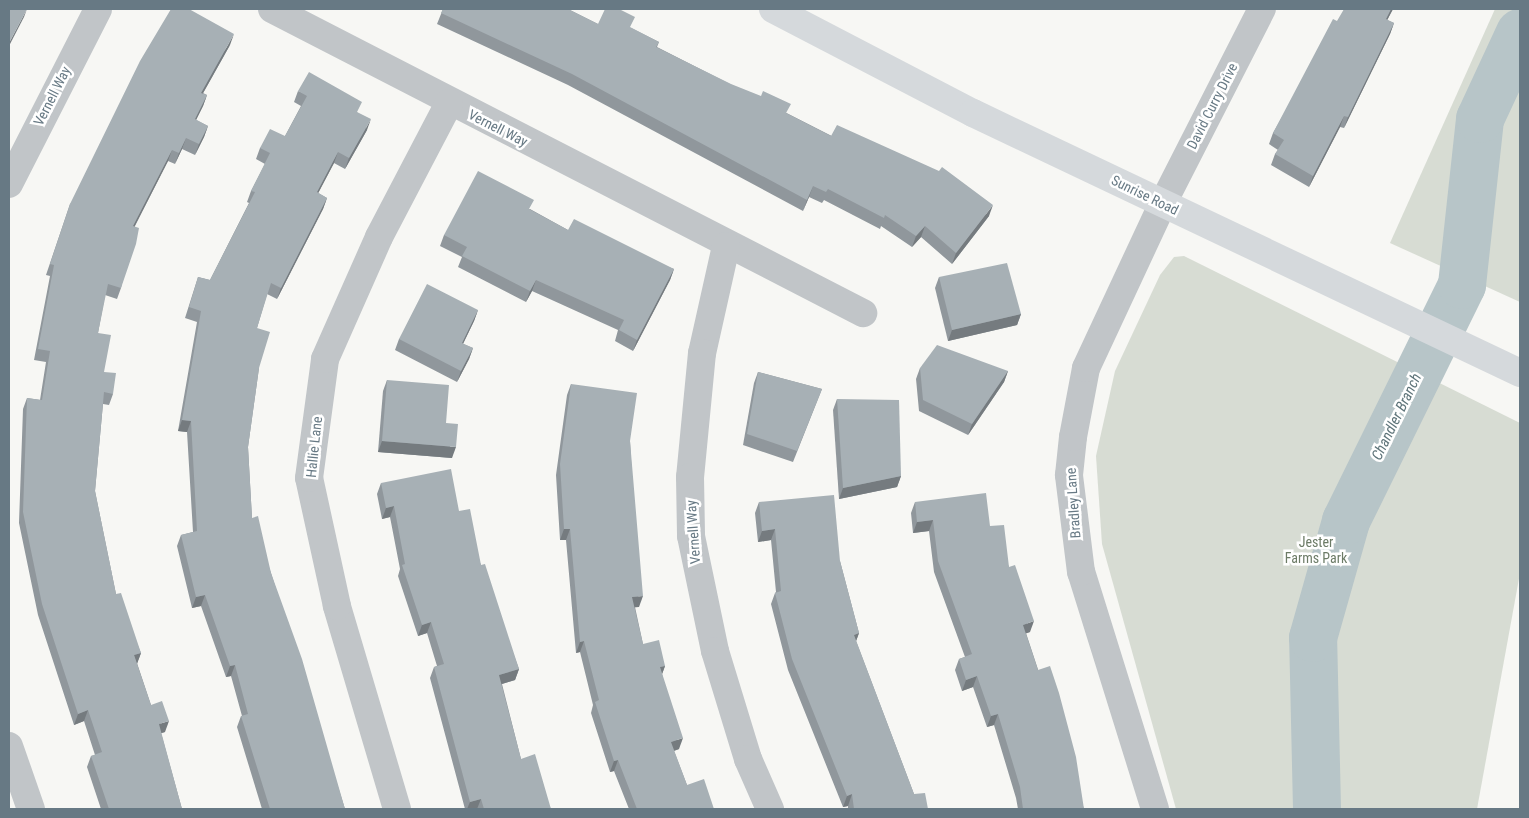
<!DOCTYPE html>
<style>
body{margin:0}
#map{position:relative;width:1529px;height:818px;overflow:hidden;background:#f7f7f4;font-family:"Roboto Condensed",sans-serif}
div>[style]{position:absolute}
.green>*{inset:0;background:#d7dcd3}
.river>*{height:48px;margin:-24px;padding:0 24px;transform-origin:24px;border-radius:24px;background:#b7c5c8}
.minor>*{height:28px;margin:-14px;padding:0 14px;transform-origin:14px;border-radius:14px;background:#c1c5c8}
.major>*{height:28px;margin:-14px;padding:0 14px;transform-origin:14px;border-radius:14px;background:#d5d9dc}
.wall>*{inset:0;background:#90979c}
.shaded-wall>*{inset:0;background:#757b7f}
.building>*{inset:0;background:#a7b0b5}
span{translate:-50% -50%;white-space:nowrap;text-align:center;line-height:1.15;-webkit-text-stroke:5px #fff;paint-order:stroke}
.street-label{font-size:14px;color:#677984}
.park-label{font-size:14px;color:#6c7b66}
.water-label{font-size:15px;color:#5e7479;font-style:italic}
.frame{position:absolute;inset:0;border:10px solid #677984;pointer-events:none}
</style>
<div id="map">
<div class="green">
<div style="clip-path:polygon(1495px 9px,1520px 9px,1520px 302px,1390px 243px)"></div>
<div style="clip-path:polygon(1184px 256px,1520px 423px,1520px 573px,1477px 809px,1176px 809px,1102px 544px,1096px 456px,1115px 371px,1160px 275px,1174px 257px)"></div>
</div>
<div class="river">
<div style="left:1317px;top:809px;width:171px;rotate:-91.3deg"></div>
<div style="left:1313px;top:638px;width:122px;rotate:-74.2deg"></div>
<div style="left:1346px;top:521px;width:263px;rotate:-63.8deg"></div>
<div style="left:1462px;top:285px;width:167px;rotate:-83.8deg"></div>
<div style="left:1480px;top:119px;width:95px;rotate:-65.1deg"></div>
</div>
<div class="minor">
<div style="left:272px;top:9px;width:665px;rotate:27.22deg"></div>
<div style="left:9px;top:184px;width:196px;rotate:-63deg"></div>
<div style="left:726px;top:246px;width:110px;rotate:102.6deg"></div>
<div style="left:702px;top:353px;width:125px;rotate:95.5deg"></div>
<div style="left:690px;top:477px;width:59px;rotate:89deg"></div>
<div style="left:691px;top:536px;width:117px;rotate:78.2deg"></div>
<div style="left:715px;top:651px;width:113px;rotate:73deg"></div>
<div style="left:748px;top:759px;width:55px;rotate:66.3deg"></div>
<div style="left:9px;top:746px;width:67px;rotate:70.8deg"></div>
<div style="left:397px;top:809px;width:212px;rotate:-106.5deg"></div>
<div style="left:337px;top:606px;width:131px;rotate:-102.3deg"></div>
<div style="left:309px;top:478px;width:120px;rotate:-82.3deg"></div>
<div style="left:325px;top:359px;width:133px;rotate:-66.1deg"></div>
<div style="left:379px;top:237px;width:151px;rotate:-62.4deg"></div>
<div style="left:1155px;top:809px;width:248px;rotate:-107.3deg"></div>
<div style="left:1081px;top:572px;width:98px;rotate:-97.1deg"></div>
<div style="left:1069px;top:475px;width:38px;rotate:-84deg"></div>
<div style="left:1073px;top:437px;width:70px;rotate:-79.3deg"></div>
<div style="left:1086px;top:368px;width:182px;rotate:-65deg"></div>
<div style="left:1163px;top:203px;width:218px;rotate:-63deg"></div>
</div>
<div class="major">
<div style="left:773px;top:9px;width:225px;rotate:27.5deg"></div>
<div style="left:973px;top:113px;width:606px;rotate:25.42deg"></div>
</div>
<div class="wall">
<div style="clip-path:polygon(442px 9px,568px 9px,598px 24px,631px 28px,659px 42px,657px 47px,989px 216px,952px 264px,921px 237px,912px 247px,881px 226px,880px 229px,824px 200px,822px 203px,809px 197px,803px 211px,568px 85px,437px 24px,443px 9px)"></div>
<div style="clip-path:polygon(1393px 9px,1387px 20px,1394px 23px,1390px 34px,1344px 128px,1340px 127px,1309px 187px,1271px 165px,1275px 154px,1278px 150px,1269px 144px,1273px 133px,1337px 21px)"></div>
<div style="clip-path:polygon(230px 45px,203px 93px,207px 95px,203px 106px,196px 120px,208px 126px,204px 137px,195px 155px,182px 149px,175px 164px,168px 161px,135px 226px,121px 288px,117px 299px,105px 295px,98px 333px,104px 372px,113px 394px,109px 405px,103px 404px,95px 491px,116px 594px,141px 653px,137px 663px,151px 705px,165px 732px,161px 733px,182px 809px,101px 809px,87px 767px,91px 756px,95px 755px,84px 721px,74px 725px,38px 615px,19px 523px,23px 409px,27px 398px,40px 400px,46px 362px,34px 360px,50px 276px,46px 275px,70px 204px)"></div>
<div style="clip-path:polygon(298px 91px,358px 113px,367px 130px,345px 169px,334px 163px,318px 193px,327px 198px,323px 209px,277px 299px,267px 294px,257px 328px,259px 368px,248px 447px,252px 518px,271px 573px,345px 809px,262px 809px,237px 727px,241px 716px,242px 716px,231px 676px,226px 677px,201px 606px,192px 608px,177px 546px,181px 535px,193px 532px,187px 432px,178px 431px,197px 322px,185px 318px,198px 277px,210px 280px,249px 203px,247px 202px,251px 191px,265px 164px,256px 159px,260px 148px,285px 136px,301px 106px,294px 102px)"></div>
<div style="clip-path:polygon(530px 209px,568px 230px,674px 269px,670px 280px,633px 351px,615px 341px,618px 330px,532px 291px,526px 302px,458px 267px,462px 257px,440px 246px,444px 235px)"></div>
<div style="clip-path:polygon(939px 277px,1021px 314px,1017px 325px,948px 341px,935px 288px)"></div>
<div style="clip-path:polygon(478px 310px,474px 321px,463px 344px,473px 348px,469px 359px,457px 382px,395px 350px,399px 339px)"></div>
<div style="clip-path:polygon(920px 368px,1008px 371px,1004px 382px,968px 435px,919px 411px,916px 379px)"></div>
<div style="clip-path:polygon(758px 372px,822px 389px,793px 462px,743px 445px,754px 383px)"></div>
<div style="clip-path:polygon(387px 380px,446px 423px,452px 458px,378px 452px,383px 391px)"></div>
<div style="clip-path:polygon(571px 384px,630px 441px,639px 607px,635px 607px,643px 644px,665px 666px,662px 674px,679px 749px,674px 751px,687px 785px,714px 809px,629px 809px,614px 771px,610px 772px,591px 713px,593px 705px,580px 652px,576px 653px,566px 540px,560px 540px,556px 475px,567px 395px)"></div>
<div style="clip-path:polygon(837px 399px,901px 476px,897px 487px,839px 499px,833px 410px)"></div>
<div style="clip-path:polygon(381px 483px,459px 511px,481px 565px,519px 669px,515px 680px,502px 684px,521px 759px,551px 809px,465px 809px,430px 678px,434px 667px,437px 666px,427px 633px,418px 636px,398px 576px,400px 569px,390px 517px,382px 519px,377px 494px)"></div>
<div style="clip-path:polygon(759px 502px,840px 561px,859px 633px,856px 641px,914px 794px,928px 809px,848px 809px,848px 806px,843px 807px,788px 670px,771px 604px,775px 593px,776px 592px,771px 540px,758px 542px,755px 513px)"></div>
<div style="clip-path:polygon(915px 502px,990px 526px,1009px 567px,1030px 632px,1026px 633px,1084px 809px,1018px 809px,1016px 798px,994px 725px,987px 727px,973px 687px,962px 691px,955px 670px,959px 659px,965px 657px,934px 572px,929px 531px,913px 533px,911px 513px)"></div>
</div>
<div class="shaded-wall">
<div style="clip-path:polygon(27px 9px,24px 17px,9px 46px,9px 43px)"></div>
<div style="clip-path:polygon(1391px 9px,1393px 9px,1382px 30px,1386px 19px)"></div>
<div style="clip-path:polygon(1394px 23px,1390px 34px,1344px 128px,1348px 117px)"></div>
<div style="clip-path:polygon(234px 34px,230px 45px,197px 104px,201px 93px)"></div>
<div style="clip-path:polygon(207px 95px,203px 106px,191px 130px,195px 119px)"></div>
<div style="clip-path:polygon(1344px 116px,1340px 127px,1309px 187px,1313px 176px)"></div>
<div style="clip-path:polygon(371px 119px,367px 130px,345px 169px,349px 158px)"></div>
<div style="clip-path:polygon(208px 126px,204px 137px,195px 155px,199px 144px)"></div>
<div style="clip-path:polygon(186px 138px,182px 149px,175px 164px,179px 153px)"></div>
<div style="clip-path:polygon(172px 150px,168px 161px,129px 237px,133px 226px)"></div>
<div style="clip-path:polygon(338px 152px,334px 163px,313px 203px,317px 192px)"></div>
<div style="clip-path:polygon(813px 186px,809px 197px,803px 211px,807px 200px)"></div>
<div style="clip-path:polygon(327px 198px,323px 209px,277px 299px,281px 288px)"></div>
<div style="clip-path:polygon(993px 205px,989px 216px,952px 264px,956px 253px)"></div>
<div style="clip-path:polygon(925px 226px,921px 237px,912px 247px,916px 236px)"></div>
<div style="clip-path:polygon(674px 269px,670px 280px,633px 351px,637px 340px)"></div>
<div style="clip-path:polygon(536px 280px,532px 291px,526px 302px,530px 291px)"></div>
<div style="clip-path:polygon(478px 310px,474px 321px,458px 354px,462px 343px)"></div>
<div style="clip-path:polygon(1021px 314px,1017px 325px,948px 341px,952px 330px)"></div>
<div style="clip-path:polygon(473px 348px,469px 359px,457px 382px,461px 371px)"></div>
<div style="clip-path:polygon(1008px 371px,1004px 382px,968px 435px,972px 424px)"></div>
<div style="clip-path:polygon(182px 420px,191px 421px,187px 432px,178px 431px)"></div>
<div style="clip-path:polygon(382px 441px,456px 447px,452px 458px,378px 452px)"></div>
<div style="clip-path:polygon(901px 476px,897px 487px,839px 499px,843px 488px)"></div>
<div style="clip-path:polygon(394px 506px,390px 517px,382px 519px,386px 508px)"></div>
<div style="clip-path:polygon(933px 520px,929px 531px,913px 533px,917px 522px)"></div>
<div style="clip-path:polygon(564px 529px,570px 529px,566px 540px,560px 540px)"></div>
<div style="clip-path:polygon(775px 529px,771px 540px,758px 542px,762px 531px)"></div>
<div style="clip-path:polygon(205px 595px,201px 606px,192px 608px,196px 597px)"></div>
<div style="clip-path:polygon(643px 596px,639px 607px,628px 608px,632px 597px)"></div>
<div style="clip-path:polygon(1034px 621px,1030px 632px,1019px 636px,1023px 625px)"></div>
<div style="clip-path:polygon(431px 622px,427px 633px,418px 636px,422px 625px)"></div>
<div style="clip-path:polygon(859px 633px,855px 644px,854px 635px)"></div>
<div style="clip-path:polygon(584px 641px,580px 652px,576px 653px,580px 642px)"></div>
<div style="clip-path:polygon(141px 653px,137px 664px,134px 655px)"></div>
<div style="clip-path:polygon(235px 665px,231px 676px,226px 677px,230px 666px)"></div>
<div style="clip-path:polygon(665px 666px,661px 677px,660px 667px)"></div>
<div style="clip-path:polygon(519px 669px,515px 680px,495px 686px,499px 675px)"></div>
<div style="clip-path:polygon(977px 676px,973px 687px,962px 691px,966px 680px)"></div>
<div style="clip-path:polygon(88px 710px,84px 721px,74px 725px,78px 714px)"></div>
<div style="clip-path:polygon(998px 714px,994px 725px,987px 727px,991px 716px)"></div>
<div style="clip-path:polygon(169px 721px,165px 732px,155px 735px,159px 724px)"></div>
<div style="clip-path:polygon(683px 738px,679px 749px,667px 753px,671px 742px)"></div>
<div style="clip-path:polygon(618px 760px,614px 771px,610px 772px,614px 761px)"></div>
<div style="clip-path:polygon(852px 794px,848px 806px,843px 807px,847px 796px)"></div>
<div style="clip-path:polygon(481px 799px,477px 809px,467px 809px,470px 802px)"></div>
</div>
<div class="building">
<div style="clip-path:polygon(9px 9px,27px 9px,9px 43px)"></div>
<div style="clip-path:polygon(171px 9px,189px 9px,234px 34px,201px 93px,207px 95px,195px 119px,208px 126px,199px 144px,186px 138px,179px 153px,172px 150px,133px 226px,139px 228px,136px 244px,121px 288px,108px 284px,98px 333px,111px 335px,104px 372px,116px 373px,113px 394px,104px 392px,95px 491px,116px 594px,121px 593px,141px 653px,134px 655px,151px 705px,162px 701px,169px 721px,159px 724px,182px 809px,109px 809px,91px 756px,102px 752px,88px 710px,78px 714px,42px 604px,23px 512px,27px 398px,42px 400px,50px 351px,38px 349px,54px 265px,50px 264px,70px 204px,140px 61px)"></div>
<div style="clip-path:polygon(443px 9px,568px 9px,598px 24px,605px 9px,619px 9px,635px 17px,630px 27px,659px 42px,656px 47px,731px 84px,761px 96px,763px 91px,791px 104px,786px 113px,831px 136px,837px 125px,939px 171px,942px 167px,993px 205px,956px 253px,925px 226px,916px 236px,885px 215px,884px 218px,828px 189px,826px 192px,813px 186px,807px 200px,572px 74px,441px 13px)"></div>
<div style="clip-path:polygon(1344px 9px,1391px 9px,1386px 19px,1394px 23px,1348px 117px,1344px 116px,1313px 176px,1275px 154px,1284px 140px,1273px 133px,1333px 19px,1337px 21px)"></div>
<div style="clip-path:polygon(309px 72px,362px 102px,357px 112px,371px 119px,349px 158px,338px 152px,317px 192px,327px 198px,281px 288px,271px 283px,257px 328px,270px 332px,259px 368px,248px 447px,252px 518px,258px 516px,271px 573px,302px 659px,345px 809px,270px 809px,241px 716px,248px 714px,235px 665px,230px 666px,205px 595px,196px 597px,181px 535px,197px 531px,191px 421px,182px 420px,201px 311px,189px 307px,198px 277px,210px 280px,255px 192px,251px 191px,270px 153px,260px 148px,270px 129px,285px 136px,307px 96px,298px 91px)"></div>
<div style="clip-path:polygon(478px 171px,534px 200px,529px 209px,568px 230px,574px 219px,674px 269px,637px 340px,619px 330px,624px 320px,536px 280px,530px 291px,462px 256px,467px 247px,444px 235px)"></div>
<div style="clip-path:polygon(1007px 263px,1021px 314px,952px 330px,939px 277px)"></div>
<div style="clip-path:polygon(427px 284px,478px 310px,462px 343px,473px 348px,461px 371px,399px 339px)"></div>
<div style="clip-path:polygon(937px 345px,1008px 371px,972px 424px,923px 400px,920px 368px)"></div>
<div style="clip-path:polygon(758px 372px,822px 389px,797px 451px,747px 434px)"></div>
<div style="clip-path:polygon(387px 380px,449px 385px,446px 423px,458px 424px,456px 447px,382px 441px)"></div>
<div style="clip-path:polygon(571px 384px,637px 393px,630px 441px,643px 596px,632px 597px,643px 644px,659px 640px,665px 666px,660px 667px,683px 738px,671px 742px,687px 785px,704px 779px,714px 809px,637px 809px,618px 760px,614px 761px,595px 702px,599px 700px,584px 641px,580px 642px,570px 529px,564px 529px,560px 464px)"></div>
<div style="clip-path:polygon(837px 399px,899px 400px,901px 476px,843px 488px)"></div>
<div style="clip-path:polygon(451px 469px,459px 511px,470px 509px,481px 565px,485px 564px,519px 669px,499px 675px,521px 759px,535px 754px,551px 809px,484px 809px,481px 799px,470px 802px,434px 667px,444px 664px,431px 622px,422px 625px,402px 565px,405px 564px,394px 506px,386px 508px,381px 483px)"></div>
<div style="clip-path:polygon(986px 493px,990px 526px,1004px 525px,1009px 567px,1015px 565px,1034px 621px,1023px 625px,1038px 670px,1050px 666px,1059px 693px,1076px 757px,1084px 809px,1023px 809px,1020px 787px,998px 714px,991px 716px,977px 676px,966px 680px,959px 659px,972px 654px,938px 561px,933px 520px,917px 522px,915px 502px)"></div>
<div style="clip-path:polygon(834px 495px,840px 561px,859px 633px,854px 635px,914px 794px,925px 793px,928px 809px,854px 809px,852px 794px,847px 796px,792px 659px,775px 593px,781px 591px,775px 529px,762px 531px,759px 502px)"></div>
</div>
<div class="street-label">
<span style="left:52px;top:96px;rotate:-63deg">Vernell Way</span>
<span style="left:1212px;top:106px;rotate:-63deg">David Curry Drive</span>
<span style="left:498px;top:128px;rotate:27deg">Vernell Way</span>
<span style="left:1145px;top:195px;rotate:26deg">Sunrise Road</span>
<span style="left:314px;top:447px;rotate:-84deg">Hallie Lane</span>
<span style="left:1073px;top:503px;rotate:-94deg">Bradley Lane</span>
<span style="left:693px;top:532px;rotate:-94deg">Vernell Way</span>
</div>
<div class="park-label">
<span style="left:1316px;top:550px">Jester<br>Farms Park</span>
</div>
<div class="water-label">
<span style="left:1397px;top:417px;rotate:-64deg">Chandler Branch</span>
</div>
<div class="frame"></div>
</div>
